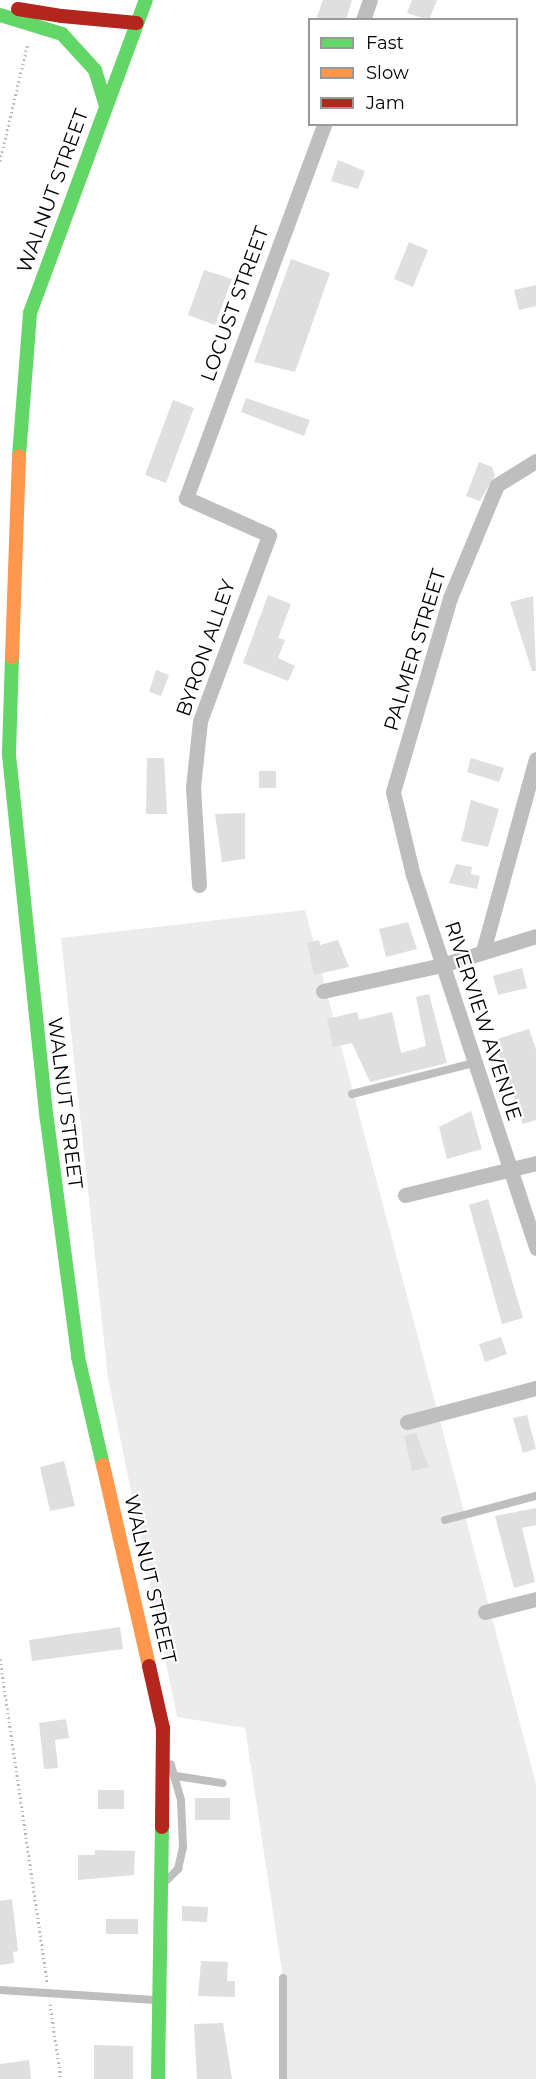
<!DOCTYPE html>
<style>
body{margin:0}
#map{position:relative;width:536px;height:2079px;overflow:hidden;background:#fff;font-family:Montserrat,sans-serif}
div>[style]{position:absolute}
.green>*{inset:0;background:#ececec}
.building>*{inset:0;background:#dfdfdf}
.path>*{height:3px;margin-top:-1.5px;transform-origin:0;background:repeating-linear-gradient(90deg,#b9b9b9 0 1.5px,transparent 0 4.5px)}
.lane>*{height:8px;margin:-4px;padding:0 4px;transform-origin:4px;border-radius:4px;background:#bebebe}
.street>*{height:15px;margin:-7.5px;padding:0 7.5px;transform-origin:7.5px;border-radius:7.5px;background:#bebebe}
.fast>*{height:14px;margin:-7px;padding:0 7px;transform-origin:7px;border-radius:7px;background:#63d668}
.slow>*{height:14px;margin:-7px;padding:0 7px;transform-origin:7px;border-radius:7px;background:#ff974d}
.jam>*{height:14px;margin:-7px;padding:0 7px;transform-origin:7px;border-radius:7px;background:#b3261e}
.fast-bridge>*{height:14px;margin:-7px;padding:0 7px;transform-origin:7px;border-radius:7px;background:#63d668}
.jam-bridge>*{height:14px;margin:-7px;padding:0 7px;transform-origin:7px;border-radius:7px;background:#b3261e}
span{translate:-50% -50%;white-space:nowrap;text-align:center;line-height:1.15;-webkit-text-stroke:4.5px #fff;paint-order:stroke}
.street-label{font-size:20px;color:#000}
.legend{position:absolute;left:308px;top:18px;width:210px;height:108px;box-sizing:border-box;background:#fff;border:2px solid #999;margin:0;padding:8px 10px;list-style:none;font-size:18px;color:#000}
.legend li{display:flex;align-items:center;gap:12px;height:30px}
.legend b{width:30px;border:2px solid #999}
</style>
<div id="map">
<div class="green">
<div style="clip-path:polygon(305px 910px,536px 1784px,536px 2079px,283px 2079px,283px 1978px,245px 1728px,177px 1717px,108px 1378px,61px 938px)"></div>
</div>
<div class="building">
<div style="clip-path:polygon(323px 0,352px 0,346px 20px,316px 20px)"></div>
<div style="clip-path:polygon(412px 0,437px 0,429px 20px,407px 13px)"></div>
<div style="clip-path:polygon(338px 160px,365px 171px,358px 189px,331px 181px)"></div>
<div style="clip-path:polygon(409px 242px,428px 250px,413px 287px,394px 279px)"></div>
<div style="clip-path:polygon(291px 259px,330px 273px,295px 372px,254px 362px)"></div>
<div style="clip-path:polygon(204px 270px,232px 279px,215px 325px,188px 315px)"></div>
<div style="clip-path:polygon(536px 285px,536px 306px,519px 310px,514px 290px)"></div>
<div style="clip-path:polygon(246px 398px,310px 420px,304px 436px,241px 412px)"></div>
<div style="clip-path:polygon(173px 400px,194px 408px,166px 483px,145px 475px)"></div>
<div style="clip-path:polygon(479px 462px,492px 467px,495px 475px,480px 501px,466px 496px)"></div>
<div style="clip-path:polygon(268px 595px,291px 604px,278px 638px,285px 640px,278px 658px,295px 666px,288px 681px,243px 663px)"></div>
<div style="clip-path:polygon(533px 596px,536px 671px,532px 671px,510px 602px)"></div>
<div style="clip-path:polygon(156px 670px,169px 675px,161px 696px,149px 692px)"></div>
<div style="clip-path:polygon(147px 758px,164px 758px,167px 814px,146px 814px)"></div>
<div style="clip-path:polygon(471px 758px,504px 768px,499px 782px,467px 772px)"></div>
<div style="clip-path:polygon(259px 771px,276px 771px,276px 788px,259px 788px)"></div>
<div style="clip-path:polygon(471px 800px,499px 809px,488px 847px,461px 841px)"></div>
<div style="clip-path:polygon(245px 813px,245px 859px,222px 862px,215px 814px)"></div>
<div style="clip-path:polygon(456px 864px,472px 867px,471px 874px,480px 876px,477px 889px,449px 883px)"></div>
<div style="clip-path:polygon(408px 922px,417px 949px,386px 957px,379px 929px)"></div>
<div style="clip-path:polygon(319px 940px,320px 945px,338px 940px,349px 967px,314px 975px,307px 943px)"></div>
<div style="clip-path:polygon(522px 968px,527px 988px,498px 995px,493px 976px)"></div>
<div style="clip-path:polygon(429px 994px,447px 1063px,370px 1082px,352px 1043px,333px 1047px,327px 1019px,357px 1012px,359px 1020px,392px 1012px,401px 1053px,426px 1046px,416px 997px)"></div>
<div style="clip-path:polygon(529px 1029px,536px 1049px,536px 1120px,523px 1124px,494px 1040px)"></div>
<div style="clip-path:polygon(471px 1111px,482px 1149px,447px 1159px,439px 1127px)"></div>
<div style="clip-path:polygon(488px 1199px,523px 1318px,502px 1324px,469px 1205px)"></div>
<div style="clip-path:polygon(501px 1337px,507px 1354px,485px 1362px,479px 1344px)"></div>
<div style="clip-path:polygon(527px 1415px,536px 1449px,523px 1453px,513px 1418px)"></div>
<div style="clip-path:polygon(416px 1433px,429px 1467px,412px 1471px,404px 1436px)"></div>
<div style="clip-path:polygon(64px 1461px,75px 1506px,50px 1511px,40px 1467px)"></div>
<div style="clip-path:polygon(536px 1508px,536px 1525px,522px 1528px,535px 1582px,514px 1588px,495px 1516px)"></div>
<div style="clip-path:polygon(120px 1627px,123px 1649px,32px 1661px,29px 1640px)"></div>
<div style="clip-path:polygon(66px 1719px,69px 1738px,55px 1740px,58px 1768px,44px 1769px,39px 1723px)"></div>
<div style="clip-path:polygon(98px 1790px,124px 1790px,124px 1809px,98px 1809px)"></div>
<div style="clip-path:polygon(195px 1798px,230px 1798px,230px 1820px,195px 1820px)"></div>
<div style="clip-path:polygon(95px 1850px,135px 1851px,134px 1875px,78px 1880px,78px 1855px,95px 1855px)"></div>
<div style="clip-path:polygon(12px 1899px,18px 1951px,13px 1952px,14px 1963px,0 1965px,0 1901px)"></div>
<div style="clip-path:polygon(182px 1906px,208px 1907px,207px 1922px,182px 1921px)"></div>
<div style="clip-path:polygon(106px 1919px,138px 1919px,138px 1934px,106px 1934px)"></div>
<div style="clip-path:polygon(201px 1961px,228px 1962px,227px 1981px,235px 1981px,235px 1997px,198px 1996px)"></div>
<div style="clip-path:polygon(223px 2023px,232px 2079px,197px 2079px,194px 2024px)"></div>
<div style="clip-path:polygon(94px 2045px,133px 2046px,133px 2079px,94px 2079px)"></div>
<div style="clip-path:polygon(29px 2060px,31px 2079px,0 2079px,0 2064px)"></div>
</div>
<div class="path">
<div style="left:0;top:161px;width:121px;rotate:-76.7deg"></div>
<div style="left:0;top:1659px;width:326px;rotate:81.7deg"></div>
<div style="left:50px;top:2004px;width:76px;rotate:81.7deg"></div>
</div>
<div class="lane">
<div style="left:352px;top:1094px;width:126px;rotate:-14.3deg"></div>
<div style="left:445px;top:1520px;width:94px;rotate:-14.8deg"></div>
<div style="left:176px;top:1776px;width:47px;rotate:8.7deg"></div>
<div style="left:167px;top:1880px;width:16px;rotate:-45deg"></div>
<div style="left:178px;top:1869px;width:22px;rotate:-77deg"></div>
<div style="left:183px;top:1848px;width:48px;rotate:-92.4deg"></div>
<div style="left:181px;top:1800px;width:37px;rotate:-106deg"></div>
<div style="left:0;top:1990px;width:155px;rotate:3.7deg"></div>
<div style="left:283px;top:2079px;width:101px;rotate:-90deg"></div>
</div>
<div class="street">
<div style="left:363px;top:20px;width:21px;rotate:-71deg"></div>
<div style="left:536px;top:461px;width:46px;rotate:148.4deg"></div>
<div style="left:497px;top:485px;width:122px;rotate:112.6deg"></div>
<div style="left:450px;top:598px;width:202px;rotate:106.4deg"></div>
<div style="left:393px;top:792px;width:85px;rotate:76.5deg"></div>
<div style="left:413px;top:875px;width:393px;rotate:71.7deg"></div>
<div style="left:199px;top:885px;width:98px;rotate:-93.5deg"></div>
<div style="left:193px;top:787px;width:66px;rotate:-83.9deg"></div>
<div style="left:200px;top:721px;width:198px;rotate:-69.6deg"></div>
<div style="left:269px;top:535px;width:91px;rotate:-156deg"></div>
<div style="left:186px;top:498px;width:399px;rotate:-69.7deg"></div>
<div style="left:483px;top:951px;width:199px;rotate:-74.6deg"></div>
<div style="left:323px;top:991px;width:122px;rotate:-12.3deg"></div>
<div style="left:442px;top:965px;width:98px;rotate:-17.1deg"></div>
<div style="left:405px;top:1195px;width:135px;rotate:-13.7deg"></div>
<div style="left:407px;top:1422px;width:133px;rotate:-14.8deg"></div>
<div style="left:485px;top:1612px;width:53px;rotate:-14.3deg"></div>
</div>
<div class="fast">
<div style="left:62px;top:34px;width:49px;rotate:47.5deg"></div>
<div style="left:95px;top:70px;width:38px;rotate:73deg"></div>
<div style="left:19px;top:456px;width:143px;rotate:-85.6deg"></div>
<div style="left:30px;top:313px;width:334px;rotate:-69.7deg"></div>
<div style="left:12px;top:657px;width:98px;rotate:91.8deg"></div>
<div style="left:9px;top:755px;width:367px;rotate:84.1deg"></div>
<div style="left:47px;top:1120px;width:239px;rotate:82.5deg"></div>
<div style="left:78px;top:1357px;width:111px;rotate:77deg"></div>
<div style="left:158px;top:2079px;width:252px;rotate:-89.1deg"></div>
</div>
<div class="slow">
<div style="left:12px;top:657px;width:201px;rotate:-88deg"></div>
<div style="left:103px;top:1465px;width:206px;rotate:77.1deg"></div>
</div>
<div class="jam">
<div style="left:62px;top:16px;width:75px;rotate:5.3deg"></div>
<div style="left:149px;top:1666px;width:64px;rotate:77.3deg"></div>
<div style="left:163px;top:1728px;width:99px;rotate:90.6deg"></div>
</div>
<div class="fast-bridge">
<div style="left:0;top:15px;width:65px;rotate:17deg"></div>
</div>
<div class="jam-bridge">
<div style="left:18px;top:9px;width:45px;rotate:9deg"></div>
</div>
<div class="street-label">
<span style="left:53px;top:191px;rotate:-70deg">WALNUT STREET</span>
<span style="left:235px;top:304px;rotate:-70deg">LOCUST STREET</span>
<span style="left:206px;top:648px;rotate:-71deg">BYRON ALLEY</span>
<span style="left:415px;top:650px;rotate:-73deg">PALMER STREET</span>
<span style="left:483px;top:1021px;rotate:72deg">RIVERVIEW AVENUE</span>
<span style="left:65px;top:1103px;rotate:83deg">WALNUT STREET</span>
<span style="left:150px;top:1579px;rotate:77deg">WALNUT STREET</span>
</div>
<ul class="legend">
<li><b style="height:8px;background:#63d668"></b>Fast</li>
<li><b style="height:8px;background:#ff974d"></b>Slow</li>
<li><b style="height:8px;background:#b3261e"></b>Jam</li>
</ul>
</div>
